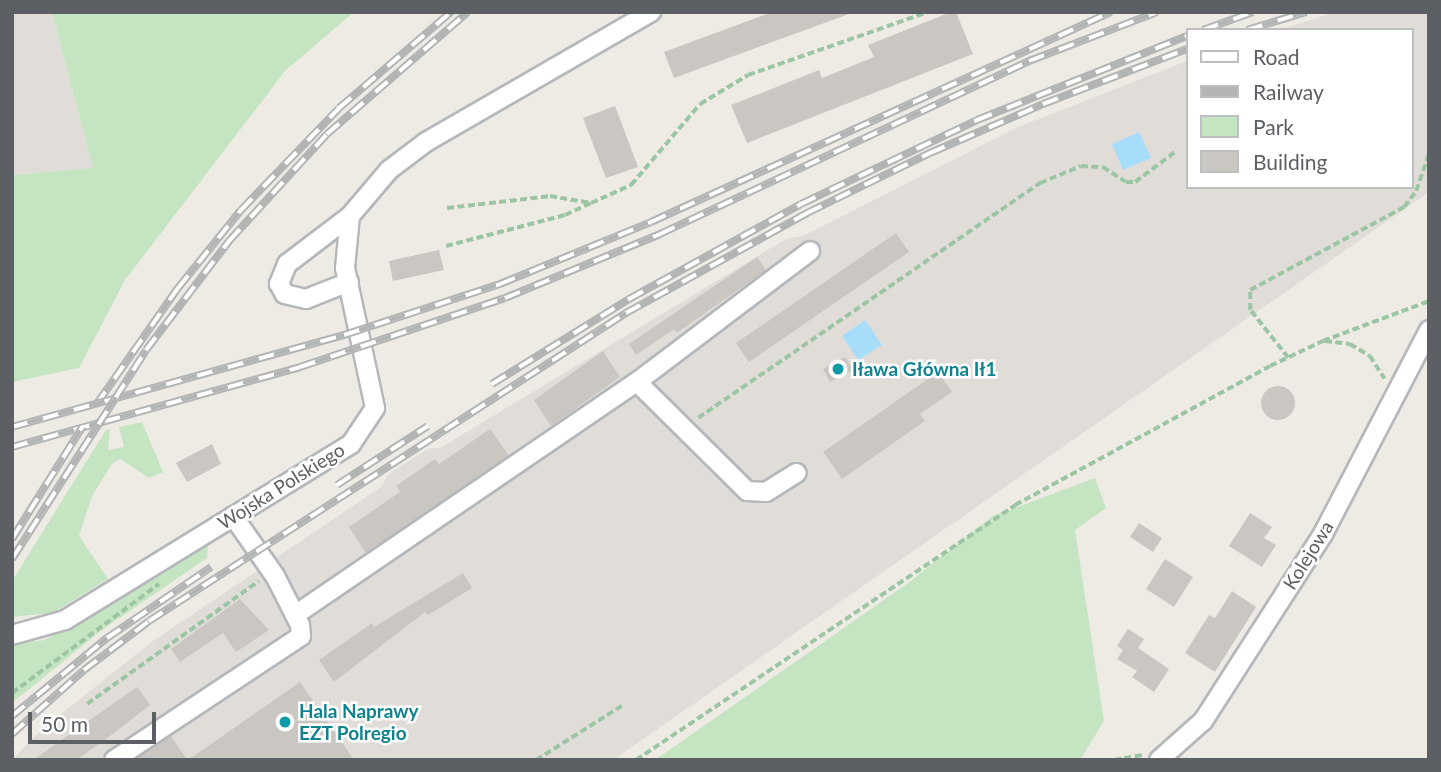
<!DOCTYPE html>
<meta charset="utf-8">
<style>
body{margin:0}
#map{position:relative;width:1441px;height:772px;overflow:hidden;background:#eeebe4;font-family:Lato,sans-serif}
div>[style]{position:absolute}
.industrial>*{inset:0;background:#e0ddd9}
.green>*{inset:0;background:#c5e5c2}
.water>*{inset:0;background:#a7ddfb}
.building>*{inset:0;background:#cac6c2}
.round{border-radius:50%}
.path>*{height:3.5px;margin-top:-1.75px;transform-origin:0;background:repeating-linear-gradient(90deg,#9cc5a4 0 7px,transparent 0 10.5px)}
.roads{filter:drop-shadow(2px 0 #b5b7bb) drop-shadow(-2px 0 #b5b7bb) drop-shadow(0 2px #b5b7bb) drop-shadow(0 -2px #b5b7bb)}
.minor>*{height:18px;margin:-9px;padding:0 9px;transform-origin:9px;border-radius:9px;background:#fff}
.rail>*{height:8px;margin-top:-4px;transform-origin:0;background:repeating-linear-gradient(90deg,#fff 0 16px,#b3b4b4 0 32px);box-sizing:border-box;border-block:2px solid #b3b4b4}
.dots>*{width:19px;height:19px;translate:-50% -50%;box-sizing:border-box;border:4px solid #fff;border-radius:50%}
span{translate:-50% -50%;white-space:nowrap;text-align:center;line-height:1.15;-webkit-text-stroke:5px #fff;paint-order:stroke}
.culture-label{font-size:19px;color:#0d838f;font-weight:700}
.left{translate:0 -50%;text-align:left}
.street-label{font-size:19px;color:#5c6064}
.frame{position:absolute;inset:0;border:14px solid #5c6064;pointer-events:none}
.legend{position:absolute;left:1186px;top:28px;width:228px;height:161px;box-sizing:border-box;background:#fff;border:2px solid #bebfc1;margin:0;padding:9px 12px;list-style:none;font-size:21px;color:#5c6064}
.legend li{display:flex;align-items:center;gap:14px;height:35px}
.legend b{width:35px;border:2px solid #bebfc1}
.scale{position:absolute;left:28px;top:712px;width:128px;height:32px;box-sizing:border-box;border:4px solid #5c6064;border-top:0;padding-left:9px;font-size:21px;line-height:24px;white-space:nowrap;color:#5c6064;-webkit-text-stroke:5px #fff;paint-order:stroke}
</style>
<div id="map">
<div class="industrial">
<div style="clip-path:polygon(12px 12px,52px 12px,93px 168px,12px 175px)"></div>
<div style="clip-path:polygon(1336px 12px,1429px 12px,1429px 192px,613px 760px,12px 760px,42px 729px,153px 641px,381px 487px,389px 474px,429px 448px,440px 448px,786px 239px,803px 236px,1018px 127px,1187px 61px,1187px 187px,1411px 187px,1411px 30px,1279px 30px)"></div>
</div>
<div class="green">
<div style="clip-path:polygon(52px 12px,354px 12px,285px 71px,125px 280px,79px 368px,12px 382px,12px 175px,93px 168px)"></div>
<div style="clip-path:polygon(142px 422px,163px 472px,149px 478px,120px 459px,112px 464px,92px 496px,79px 536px,108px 579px,52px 613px,12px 617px,12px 581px,106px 430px,110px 429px,108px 450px,124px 447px,119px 427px)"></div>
<div style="clip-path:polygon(1095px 478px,1106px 508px,1075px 530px,1104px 721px,1080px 760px,655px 760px,908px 583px,993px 516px)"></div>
<div style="clip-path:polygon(209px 537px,207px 558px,102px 630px,12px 703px,12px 645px,44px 640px,91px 616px)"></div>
</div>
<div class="water">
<div style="clip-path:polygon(1139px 132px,1151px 158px,1123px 170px,1112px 144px)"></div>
<div style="clip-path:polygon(865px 320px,882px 345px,858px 360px,842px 336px)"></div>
</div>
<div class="building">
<div style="clip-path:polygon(772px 12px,849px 14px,674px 78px,664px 52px)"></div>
<div style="clip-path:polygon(951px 12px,956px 12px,973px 54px,747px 143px,731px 105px,819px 70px,822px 78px,874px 57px,868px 45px)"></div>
<div style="clip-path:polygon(615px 106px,638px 167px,606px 178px,583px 118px)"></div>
<div style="clip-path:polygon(896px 233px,909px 252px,749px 362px,736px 343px)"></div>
<div style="clip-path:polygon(439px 250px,444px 270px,393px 281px,389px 261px)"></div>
<div style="clip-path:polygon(757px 257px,766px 270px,677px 333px,674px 329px,636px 355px,629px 344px)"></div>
<div style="clip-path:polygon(603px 351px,620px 377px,551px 426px,534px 400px)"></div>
<div style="clip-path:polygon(845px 357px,853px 370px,830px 382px,823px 369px)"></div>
<div style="clip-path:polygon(938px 372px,952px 392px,920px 414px,925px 421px,842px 479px,823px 452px)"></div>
<div class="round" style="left:1261px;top:386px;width:34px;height:34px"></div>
<div style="clip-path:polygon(490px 429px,509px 456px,366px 553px,349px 527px,400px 492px,396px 486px,435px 459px,439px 464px)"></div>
<div style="clip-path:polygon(212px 444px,221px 464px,187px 482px,176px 463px)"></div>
<div style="clip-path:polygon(1250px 513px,1272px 527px,1264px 538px,1276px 545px,1262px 567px,1229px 546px)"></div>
<div style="clip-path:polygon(1139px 523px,1162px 538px,1153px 552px,1130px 537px)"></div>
<div style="clip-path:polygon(1165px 559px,1193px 577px,1174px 607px,1146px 589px)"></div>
<div style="clip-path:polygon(463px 573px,472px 588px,428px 615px,425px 612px,334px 682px,319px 660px,372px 623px,374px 627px)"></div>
<div style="clip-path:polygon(1232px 591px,1256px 607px,1215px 672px,1185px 653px,1209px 615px,1215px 618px)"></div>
<div style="clip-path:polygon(240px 599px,269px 630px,236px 652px,223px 633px,180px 662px,171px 649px)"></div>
<div style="clip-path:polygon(1128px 629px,1144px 639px,1138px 648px,1169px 669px,1154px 692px,1132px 677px,1137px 671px,1117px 659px,1123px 650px,1117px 646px)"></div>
<div style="clip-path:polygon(300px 682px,354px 760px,188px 760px)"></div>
<div style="clip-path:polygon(137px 687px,150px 705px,106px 739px,76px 760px,33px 760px)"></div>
<div style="clip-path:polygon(171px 736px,187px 760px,135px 760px)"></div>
</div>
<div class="path">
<div style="left:447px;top:208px;width:104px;rotate:-6.6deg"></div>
<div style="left:550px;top:196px;width:42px;rotate:9.7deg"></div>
<div style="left:591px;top:203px;width:44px;rotate:-24.2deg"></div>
<div style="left:631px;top:185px;width:106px;rotate:-49.6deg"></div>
<div style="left:700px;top:104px;width:56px;rotate:-31.1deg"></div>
<div style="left:748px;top:75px;width:191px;rotate:-19.3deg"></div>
<div style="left:446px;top:246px;width:123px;rotate:-14.6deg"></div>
<div style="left:565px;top:215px;width:29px;rotate:-25deg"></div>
<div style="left:1325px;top:341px;width:25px;rotate:7deg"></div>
<div style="left:1350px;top:344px;width:23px;rotate:31deg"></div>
<div style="left:1370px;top:356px;width:27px;rotate:57deg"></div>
<div style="left:1288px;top:358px;width:61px;rotate:-128.4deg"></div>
<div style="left:1250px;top:310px;width:20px;rotate:-90deg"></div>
<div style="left:1250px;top:290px;width:175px;rotate:-28.3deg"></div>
<div style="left:1404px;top:207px;width:20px;rotate:-53deg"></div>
<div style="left:1416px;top:191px;width:40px;rotate:-71.1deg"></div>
<div style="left:698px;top:418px;width:415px;rotate:-34.5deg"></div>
<div style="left:1040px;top:183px;width:44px;rotate:-22.5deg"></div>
<div style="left:1081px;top:166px;width:22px;rotate:3deg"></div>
<div style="left:1103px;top:167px;width:27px;rotate:33deg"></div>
<div style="left:1126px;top:182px;width:9px"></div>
<div style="left:1135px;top:182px;width:50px;rotate:-36.9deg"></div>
<div style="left:12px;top:693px;width:183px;rotate:-36.6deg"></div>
<div style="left:87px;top:704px;width:211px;rotate:-35.6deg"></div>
<div style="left:536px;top:760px;width:103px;rotate:-32.3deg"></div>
<div style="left:636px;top:760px;width:457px;rotate:-33.9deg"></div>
<div style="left:1015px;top:505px;width:290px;rotate:-28.6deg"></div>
<div style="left:1270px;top:366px;width:59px;rotate:-25.3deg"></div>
<div style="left:1323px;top:341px;width:113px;rotate:-20.7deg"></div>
<div style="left:1114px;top:760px;width:29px;rotate:-10deg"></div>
</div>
<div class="roads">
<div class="minor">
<div style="left:349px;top:282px;width:46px;rotate:158.4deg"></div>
<div style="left:306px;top:299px;width:22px;rotate:-167deg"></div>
<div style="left:285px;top:294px;width:12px;rotate:-121deg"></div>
<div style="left:279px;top:284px;width:22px;rotate:-68deg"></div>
<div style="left:287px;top:264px;width:79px;rotate:-37.3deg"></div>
<div style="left:637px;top:382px;width:155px;rotate:44.7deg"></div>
<div style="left:747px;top:491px;width:19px;rotate:3deg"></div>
<div style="left:766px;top:492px;width:36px;rotate:-32deg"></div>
<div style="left:295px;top:615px;width:414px;rotate:-34.3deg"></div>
<div style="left:637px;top:382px;width:217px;rotate:-37.1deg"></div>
<div style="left:12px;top:635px;width:55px;rotate:-15.8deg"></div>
<div style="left:65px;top:620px;width:336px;rotate:-31.6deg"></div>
<div style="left:351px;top:444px;width:43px;rotate:-56.3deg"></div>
<div style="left:375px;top:408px;width:143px;rotate:-102.1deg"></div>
<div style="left:345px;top:268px;width:52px;rotate:-84.5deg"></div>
<div style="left:350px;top:216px;width:60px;rotate:-49.7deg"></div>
<div style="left:389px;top:170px;width:46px;rotate:-37.1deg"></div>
<div style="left:426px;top:142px;width:260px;rotate:-30deg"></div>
<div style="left:114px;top:760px;width:224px;rotate:-33.5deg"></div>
<div style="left:301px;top:636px;width:11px;rotate:-95deg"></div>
<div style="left:300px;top:625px;width:55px;rotate:-117deg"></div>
<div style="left:275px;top:576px;width:73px;rotate:-125deg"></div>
<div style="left:1159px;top:760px;width:59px;rotate:-41.6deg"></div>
<div style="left:1203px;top:721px;width:222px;rotate:-57.3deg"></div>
<div style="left:1323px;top:534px;width:230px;rotate:-62.5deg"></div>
</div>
</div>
<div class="rail">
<div style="left:1203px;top:30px;width:53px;rotate:-19.8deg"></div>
<div style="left:1247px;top:30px;width:62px;rotate:-17deg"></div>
<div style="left:492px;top:384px;width:161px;rotate:-31.8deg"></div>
<div style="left:629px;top:299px;width:196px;rotate:-28.9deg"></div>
<div style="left:801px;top:204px;width:195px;rotate:-25.5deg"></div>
<div style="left:977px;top:120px;width:226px;rotate:-21.8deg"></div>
<div style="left:96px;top:405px;width:143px;rotate:-55deg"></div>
<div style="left:178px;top:288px;width:100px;rotate:-51.1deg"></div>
<div style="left:241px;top:210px;width:141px;rotate:-46.1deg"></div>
<div style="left:339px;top:108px;width:148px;rotate:-40.6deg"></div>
<div style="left:12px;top:427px;width:345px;rotate:-15.5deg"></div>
<div style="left:344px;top:335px;width:164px;rotate:-18.1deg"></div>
<div style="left:500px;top:284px;width:163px;rotate:-22.3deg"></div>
<div style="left:651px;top:222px;width:506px;rotate:-24.54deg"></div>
<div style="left:12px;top:447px;width:299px;rotate:-15.5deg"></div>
<div style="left:300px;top:367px;width:216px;rotate:-18.6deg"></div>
<div style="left:505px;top:298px;width:168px;rotate:-22.4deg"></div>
<div style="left:660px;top:234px;width:408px;rotate:-25.1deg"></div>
<div style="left:1029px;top:61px;width:137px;rotate:-20.9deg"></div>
<div style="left:337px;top:485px;width:108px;rotate:-33deg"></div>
<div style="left:12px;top:539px;width:133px;rotate:-57.9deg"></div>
<div style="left:12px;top:559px;width:248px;rotate:-57.3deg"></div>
<div style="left:146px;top:350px;width:137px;rotate:-52.7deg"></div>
<div style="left:229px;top:241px;width:145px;rotate:-47.5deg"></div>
<div style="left:327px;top:134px;width:186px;rotate:-40.9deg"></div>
<div style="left:12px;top:716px;width:123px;rotate:-39.4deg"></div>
<div style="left:107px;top:638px;width:126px;rotate:-34.3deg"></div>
<div style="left:12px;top:734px;width:96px;rotate:-41.6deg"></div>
<div style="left:84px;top:670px;width:81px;rotate:-37deg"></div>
<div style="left:149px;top:621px;width:568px;rotate:-32.85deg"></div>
<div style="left:626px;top:313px;width:207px;rotate:-28.9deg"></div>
<div style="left:807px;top:213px;width:137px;rotate:-26deg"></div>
<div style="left:930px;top:153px;width:123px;rotate:-23.4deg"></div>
<div style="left:1043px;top:104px;width:154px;rotate:-20.9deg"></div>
</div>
<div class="dots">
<div style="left:838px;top:369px;background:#0f9aa8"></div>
<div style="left:285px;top:722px;background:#0f9aa8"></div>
</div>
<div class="culture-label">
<span class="left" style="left:852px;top:369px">Iława Główna Ił1</span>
<span class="left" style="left:299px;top:722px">Hala Naprawy<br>EZT Polregio</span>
</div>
<div class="street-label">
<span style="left:281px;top:486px;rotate:-32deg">Wojska Polskiego</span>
<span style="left:1308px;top:555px;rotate:-58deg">Kolejowa</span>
</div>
<div class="frame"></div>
<ul class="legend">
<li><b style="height:9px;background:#fff"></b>Road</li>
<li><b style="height:9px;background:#b3b4b4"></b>Railway</li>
<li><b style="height:19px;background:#c5e5c2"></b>Park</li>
<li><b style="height:19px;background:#cac6c2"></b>Building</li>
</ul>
<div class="scale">50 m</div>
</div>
